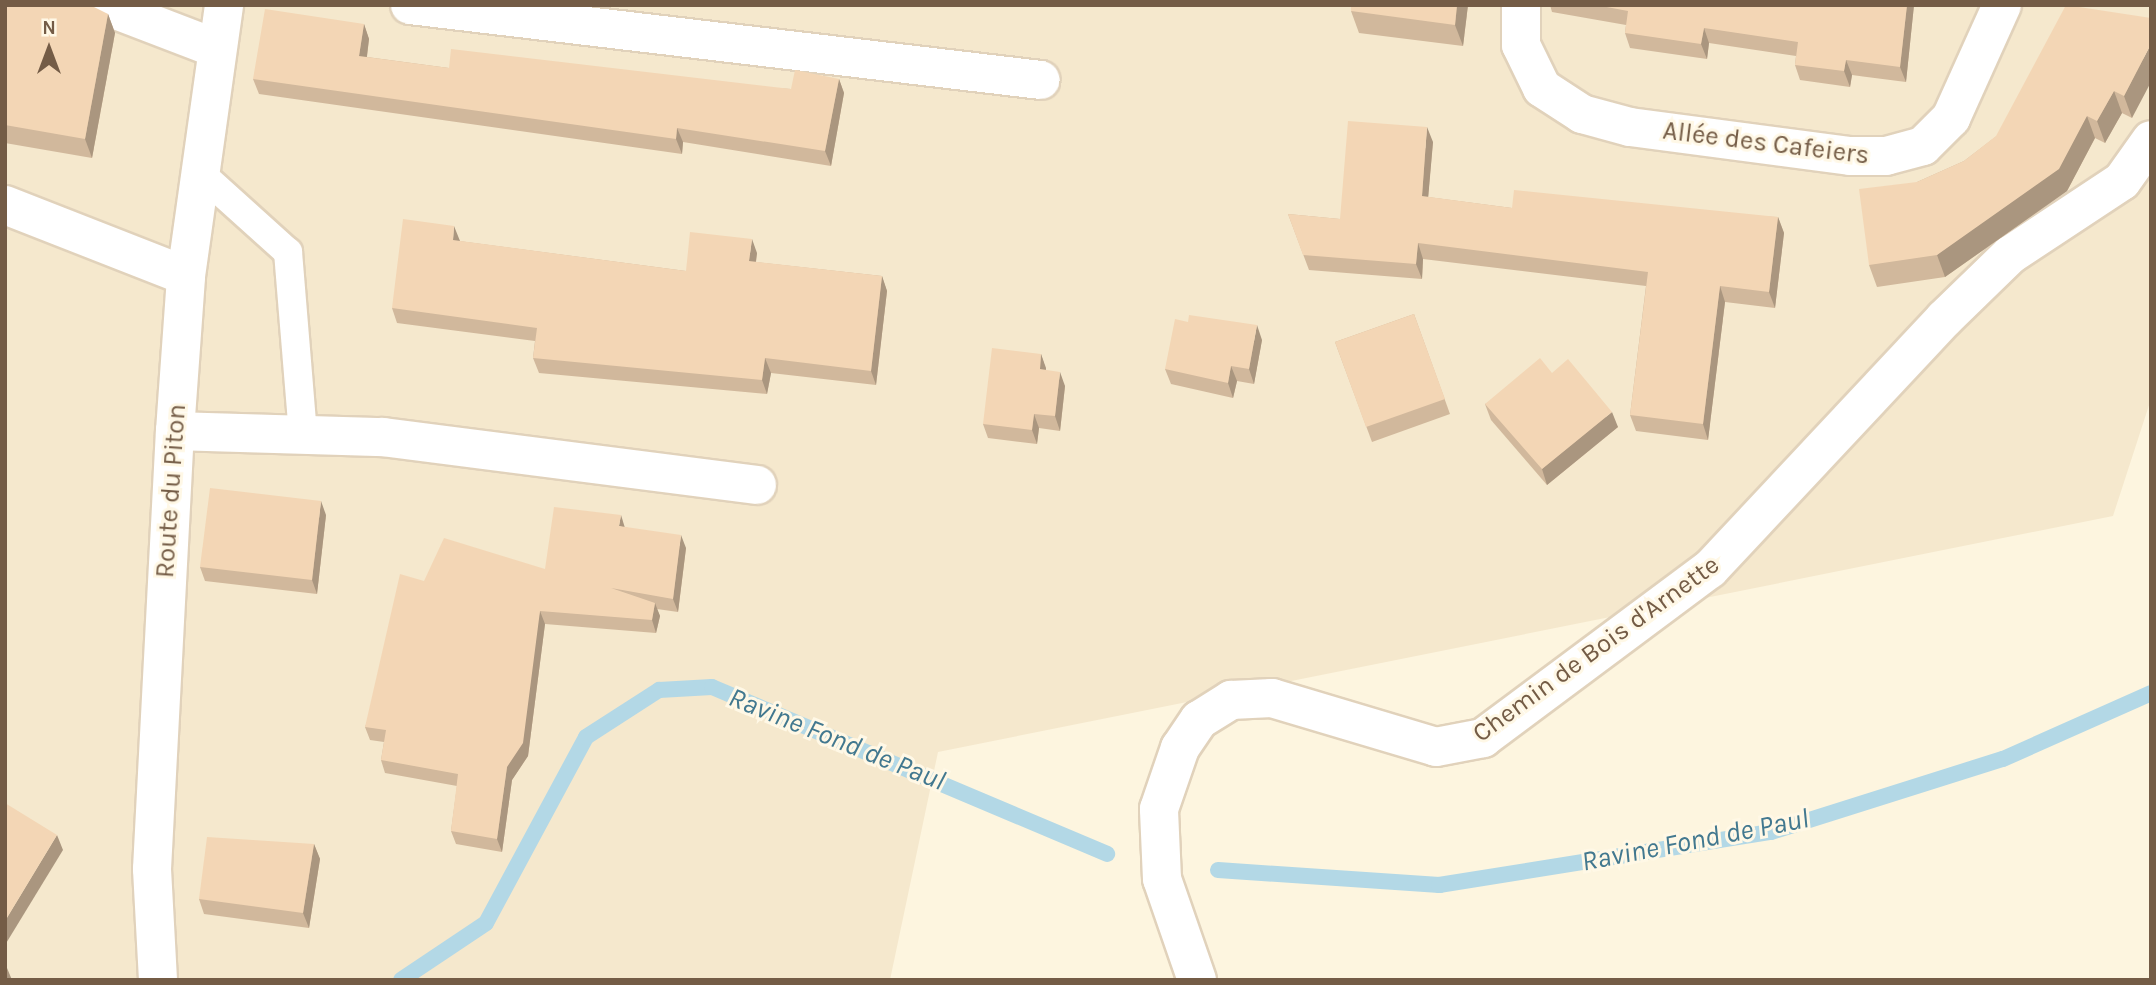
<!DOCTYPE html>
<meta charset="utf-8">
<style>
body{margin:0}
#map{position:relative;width:2156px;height:985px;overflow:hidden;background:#fdf5df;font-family:Karla,sans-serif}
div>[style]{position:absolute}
.residential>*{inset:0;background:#f5e8cd}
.stream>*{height:16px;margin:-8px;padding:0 8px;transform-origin:8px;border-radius:8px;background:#b3d8e6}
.roads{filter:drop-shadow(2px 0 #e1d2bb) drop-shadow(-2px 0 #e1d2bb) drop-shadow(0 2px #e1d2bb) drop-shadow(0 -2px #e1d2bb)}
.service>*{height:28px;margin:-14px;padding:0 14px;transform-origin:14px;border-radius:14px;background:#fff}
.minor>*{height:38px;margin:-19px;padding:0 19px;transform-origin:19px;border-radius:19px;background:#fff}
.wall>*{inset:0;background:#d1b89c}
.shaded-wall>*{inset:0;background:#aa967f}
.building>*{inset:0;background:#f3d6b5}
span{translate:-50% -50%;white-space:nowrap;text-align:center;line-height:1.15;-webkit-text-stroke:6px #fff8e6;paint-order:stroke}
.street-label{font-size:26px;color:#745c46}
.water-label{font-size:28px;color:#42788f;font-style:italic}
.frame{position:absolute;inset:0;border:7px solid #745c46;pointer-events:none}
.north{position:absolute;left:14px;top:14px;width:70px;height:70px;-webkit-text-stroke:5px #fff8e6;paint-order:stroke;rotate:0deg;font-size:19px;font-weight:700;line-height:28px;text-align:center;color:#745c46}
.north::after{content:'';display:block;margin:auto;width:24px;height:32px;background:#745c46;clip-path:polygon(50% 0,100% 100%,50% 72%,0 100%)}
</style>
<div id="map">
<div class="residential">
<div style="clip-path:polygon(5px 5px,2151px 5px,2151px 399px,2113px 516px,938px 752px,890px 980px,5px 980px)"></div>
</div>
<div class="stream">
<div style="left:1218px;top:870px;width:222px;rotate:3.9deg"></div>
<div style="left:1439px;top:885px;width:336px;rotate:-9.1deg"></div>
<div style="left:1771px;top:832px;width:243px;rotate:-17.5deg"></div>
<div style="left:2003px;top:759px;width:162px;rotate:-24deg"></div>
<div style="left:401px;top:980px;width:102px;rotate:-33.8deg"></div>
<div style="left:486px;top:923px;width:211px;rotate:-61.7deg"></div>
<div style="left:586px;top:737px;width:87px;rotate:-32.8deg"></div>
<div style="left:659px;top:690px;width:53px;rotate:-3.2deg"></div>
<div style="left:712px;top:687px;width:429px;rotate:22.9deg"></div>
</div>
<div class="roads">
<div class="service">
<div style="left:199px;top:172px;width:120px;rotate:42deg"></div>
<div style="left:288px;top:252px;width:184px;rotate:85.3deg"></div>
</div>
<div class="minor">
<div style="left:103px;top:5px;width:120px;rotate:21deg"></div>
<div style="left:410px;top:5px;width:635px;rotate:6.78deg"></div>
<div style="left:1521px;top:5px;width:40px;rotate:90deg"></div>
<div style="left:1521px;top:45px;width:48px;rotate:64deg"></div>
<div style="left:1542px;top:88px;width:48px;rotate:33deg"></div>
<div style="left:1582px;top:114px;width:50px;rotate:15.2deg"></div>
<div style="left:1630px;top:127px;width:222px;rotate:7.5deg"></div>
<div style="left:1850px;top:156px;width:36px"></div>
<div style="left:1886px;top:156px;width:38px;rotate:-15deg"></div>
<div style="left:1923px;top:146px;width:40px;rotate:-45deg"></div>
<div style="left:1951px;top:118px;width:124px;rotate:-65.7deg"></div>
<div style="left:5px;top:205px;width:194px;rotate:21.4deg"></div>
<div style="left:175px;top:431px;width:208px;rotate:1.7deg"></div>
<div style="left:383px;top:437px;width:377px;rotate:7.3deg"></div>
<div style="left:158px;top:980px;width:111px;rotate:-93.1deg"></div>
<div style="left:152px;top:869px;width:439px;rotate:-87deg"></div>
<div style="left:175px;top:431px;width:155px;rotate:-85.9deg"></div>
<div style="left:186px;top:276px;width:274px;rotate:-82deg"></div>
<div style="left:1197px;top:980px;width:107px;rotate:-109.1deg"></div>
<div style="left:1162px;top:879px;width:70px;rotate:-92.5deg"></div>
<div style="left:1159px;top:809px;width:65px;rotate:-71deg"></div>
<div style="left:1180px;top:748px;width:34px;rotate:-56deg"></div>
<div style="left:1199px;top:720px;width:38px;rotate:-32deg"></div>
<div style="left:1231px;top:700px;width:41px;rotate:-2.8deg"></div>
<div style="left:1272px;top:698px;width:171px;rotate:16.6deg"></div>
<div style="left:1436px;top:747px;width:48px;rotate:-10.8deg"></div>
<div style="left:1483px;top:738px;width:283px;rotate:-36.7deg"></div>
<div style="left:1710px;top:569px;width:342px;rotate:-46.9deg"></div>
<div style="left:1944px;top:319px;width:92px;rotate:-44.1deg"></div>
<div style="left:2010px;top:255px;width:134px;rotate:-33.5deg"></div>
<div style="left:2122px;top:181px;width:50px;rotate:-54.7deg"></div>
</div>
</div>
<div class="wall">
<div style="clip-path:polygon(5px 5px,108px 14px,115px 33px,92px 158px,5px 143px)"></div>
<div style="clip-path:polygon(1351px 5px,1468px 5px,1463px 46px,1359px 33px,1351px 11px)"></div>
<div style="clip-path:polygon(1550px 5px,1914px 5px,1906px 82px,1852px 75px,1850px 87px,1800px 80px,1795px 65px,1796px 56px,1709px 43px,1707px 59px,1630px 48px,1625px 33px,1626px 25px,1552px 12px)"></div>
<div style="clip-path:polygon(2151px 18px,2132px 118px,2122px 113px,2105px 143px,2095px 138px,2067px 191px,1945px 277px,1877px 287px,1869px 265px,1917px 182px,1964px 161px)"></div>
<div style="clip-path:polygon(364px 24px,369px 39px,367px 57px,449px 68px,791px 89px,839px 79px,844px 93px,831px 166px,683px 142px,682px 154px,259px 94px,253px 79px)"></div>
<div style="clip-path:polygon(1433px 142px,1428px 197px,1512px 208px,1778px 217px,1784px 233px,1775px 308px,1725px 302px,1708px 440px,1636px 431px,1630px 415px,1646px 286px,1423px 259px,1422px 279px,1309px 270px,1288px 214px,1340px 219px)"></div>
<div style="clip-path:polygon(459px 241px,686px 271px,757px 253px,756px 262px,882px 276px,887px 291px,876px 385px,771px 373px,767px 394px,539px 373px,533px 358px,535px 341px,397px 323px,392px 308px)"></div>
<div style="clip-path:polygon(1414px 314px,1450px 414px,1372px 442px,1335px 342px)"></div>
<div style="clip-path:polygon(1262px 340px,1254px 384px,1237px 381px,1233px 398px,1171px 384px,1165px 369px)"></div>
<div style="clip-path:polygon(1041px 354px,1046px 370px,1065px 386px,1060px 431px,1039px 428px,1037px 444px,988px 438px,983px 424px)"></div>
<div style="clip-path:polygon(1552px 373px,1618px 427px,1547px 485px,1491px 420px,1485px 404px)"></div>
<div style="clip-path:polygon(326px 515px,317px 594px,205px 581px,200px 567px)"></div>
<div style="clip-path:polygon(625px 527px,686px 548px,678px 612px,657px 609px,660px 616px,656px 633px,545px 624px,528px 756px,512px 780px,502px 852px,456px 844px,451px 831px,457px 786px,385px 773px,381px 760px,384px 742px,370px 740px,365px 727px,424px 581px,545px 569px)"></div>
<div style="clip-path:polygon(314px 844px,320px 859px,309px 928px,204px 914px,199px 899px)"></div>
</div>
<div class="shaded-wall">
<div style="clip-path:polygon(1457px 5px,1468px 5px,1463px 46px,1455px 25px)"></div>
<div style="clip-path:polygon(1907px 5px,1914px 5px,1906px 82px,1900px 67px)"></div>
<div style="clip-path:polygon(108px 14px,115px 33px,92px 158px,85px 139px)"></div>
<div style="clip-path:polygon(364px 24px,369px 39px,365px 71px,359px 56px)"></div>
<div style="clip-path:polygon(1704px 28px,1709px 43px,1707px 59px,1701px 44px)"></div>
<div style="clip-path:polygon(2151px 44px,2151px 82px,2132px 118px,2124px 96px)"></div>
<div style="clip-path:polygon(1846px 60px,1852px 75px,1850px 87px,1844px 71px)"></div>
<div style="clip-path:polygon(839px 79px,844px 93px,831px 166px,825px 151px)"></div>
<div style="clip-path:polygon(2114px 91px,2122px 113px,2105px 143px,2097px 121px)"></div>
<div style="clip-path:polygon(2087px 116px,2095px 138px,2067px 191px,1945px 277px,1937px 255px)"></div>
<div style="clip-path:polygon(1427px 127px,1433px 142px,1427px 211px,1422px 196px)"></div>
<div style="clip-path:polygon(677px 128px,683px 142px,682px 154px,676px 139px)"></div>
<div style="clip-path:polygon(1778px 217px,1784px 233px,1775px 308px,1769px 292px)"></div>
<div style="clip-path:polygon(454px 226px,460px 241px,458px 255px,453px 240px)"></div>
<div style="clip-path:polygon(752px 239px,757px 253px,754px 275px,749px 261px)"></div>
<div style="clip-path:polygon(1418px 243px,1423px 259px,1422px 279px,1416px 264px)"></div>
<div style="clip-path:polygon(882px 276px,887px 291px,876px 385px,871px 371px)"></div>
<div style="clip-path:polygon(1720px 286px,1725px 302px,1708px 440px,1703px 424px)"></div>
<div style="clip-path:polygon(1257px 325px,1262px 340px,1254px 384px,1249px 369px)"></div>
<div style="clip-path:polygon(1041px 354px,1046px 368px,1045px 383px,1040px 369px)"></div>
<div style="clip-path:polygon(765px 358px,771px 373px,767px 394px,762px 380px)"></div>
<div style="clip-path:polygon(1231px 366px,1237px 381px,1233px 398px,1228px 383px)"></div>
<div style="clip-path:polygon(1060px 372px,1065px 386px,1060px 431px,1055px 416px)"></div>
<div style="clip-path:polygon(1612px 412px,1618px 427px,1547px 485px,1542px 469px)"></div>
<div style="clip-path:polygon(1034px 414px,1039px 428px,1037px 444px,1032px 430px)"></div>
<div style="clip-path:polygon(321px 501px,326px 515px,317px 594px,312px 580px)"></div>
<div style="clip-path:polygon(621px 515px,625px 528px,619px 526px)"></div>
<div style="clip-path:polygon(681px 535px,686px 548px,678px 612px,673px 599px)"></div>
<div style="clip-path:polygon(655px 603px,660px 616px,656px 633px,652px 620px)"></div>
<div style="clip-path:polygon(540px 611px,545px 624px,528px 756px,512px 780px,502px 852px,497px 839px,507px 767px)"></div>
<div style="clip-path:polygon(57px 835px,63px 850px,5px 945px,5px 921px)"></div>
<div style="clip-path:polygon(314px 844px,320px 859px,309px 928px,303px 913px)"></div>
<div style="clip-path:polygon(7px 968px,12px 980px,5px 980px,5px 971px)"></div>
</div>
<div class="building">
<div style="clip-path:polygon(5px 5px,90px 5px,108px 14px,85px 139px,5px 125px)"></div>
<div style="clip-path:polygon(1351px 5px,1457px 5px,1455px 25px,1351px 11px)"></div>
<div style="clip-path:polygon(1596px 5px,1907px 5px,1900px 67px,1846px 60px,1844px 71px,1795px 65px,1798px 42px,1704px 28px,1701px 44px,1625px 33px,1628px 11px)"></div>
<div style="clip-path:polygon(2066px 5px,2151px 18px,2151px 44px,2124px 96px,2114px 91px,2097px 121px,2087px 116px,2059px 169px,1937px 255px,1869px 265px,1859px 189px,1917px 182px,1964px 161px,1996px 136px)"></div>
<div style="clip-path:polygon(265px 9px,364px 24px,359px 56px,449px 68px,451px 49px,791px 89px,795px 70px,839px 79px,825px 151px,677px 128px,676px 139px,253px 79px)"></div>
<div style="clip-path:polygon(1348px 121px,1427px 127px,1422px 196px,1512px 208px,1514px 190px,1778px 217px,1769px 292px,1720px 286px,1703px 424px,1630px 415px,1648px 272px,1418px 243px,1416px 264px,1303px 255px,1288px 214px,1340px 219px)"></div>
<div style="clip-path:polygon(403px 219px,454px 226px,453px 240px,686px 271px,690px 232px,752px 239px,749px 261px,882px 276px,871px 371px,765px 358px,762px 380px,533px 358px,537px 328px,392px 308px)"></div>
<div style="clip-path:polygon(1414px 314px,1445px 399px,1366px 427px,1335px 342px)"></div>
<div style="clip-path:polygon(1189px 315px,1257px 325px,1249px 369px,1231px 366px,1228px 383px,1165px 369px,1175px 319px,1188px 322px)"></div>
<div style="clip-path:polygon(992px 348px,1041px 354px,1040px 369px,1060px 372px,1055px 416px,1034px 414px,1032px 430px,983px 424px)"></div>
<div style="clip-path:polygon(1540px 358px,1552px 373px,1568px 359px,1612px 412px,1542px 469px,1485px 404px)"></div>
<div style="clip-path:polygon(210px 488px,321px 501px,312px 580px,200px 567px)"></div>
<div style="clip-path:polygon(554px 507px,621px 515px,619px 526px,681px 535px,673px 599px,611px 588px,655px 603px,652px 620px,540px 611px,523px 743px,507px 767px,497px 839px,451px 831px,458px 774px,381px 760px,386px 730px,365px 727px,400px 574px,424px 581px,444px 538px,545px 569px)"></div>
<div style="clip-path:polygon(5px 803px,57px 835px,5px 921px)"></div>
<div style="clip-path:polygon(207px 837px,314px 844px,303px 913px,199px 899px)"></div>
</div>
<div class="street-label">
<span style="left:1766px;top:143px;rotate:7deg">Allée des Cafeiers</span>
<span style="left:171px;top:491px;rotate:-86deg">Route du Piton</span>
<span style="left:1596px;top:649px;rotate:-36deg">Chemin de Bois d'Arnette</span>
</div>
<div class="water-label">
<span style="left:837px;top:739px;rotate:22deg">Ravine Fond de Paul</span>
<span style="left:1695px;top:840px;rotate:-11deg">Ravine Fond de Paul</span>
</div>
<div class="frame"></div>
<div class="north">N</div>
</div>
